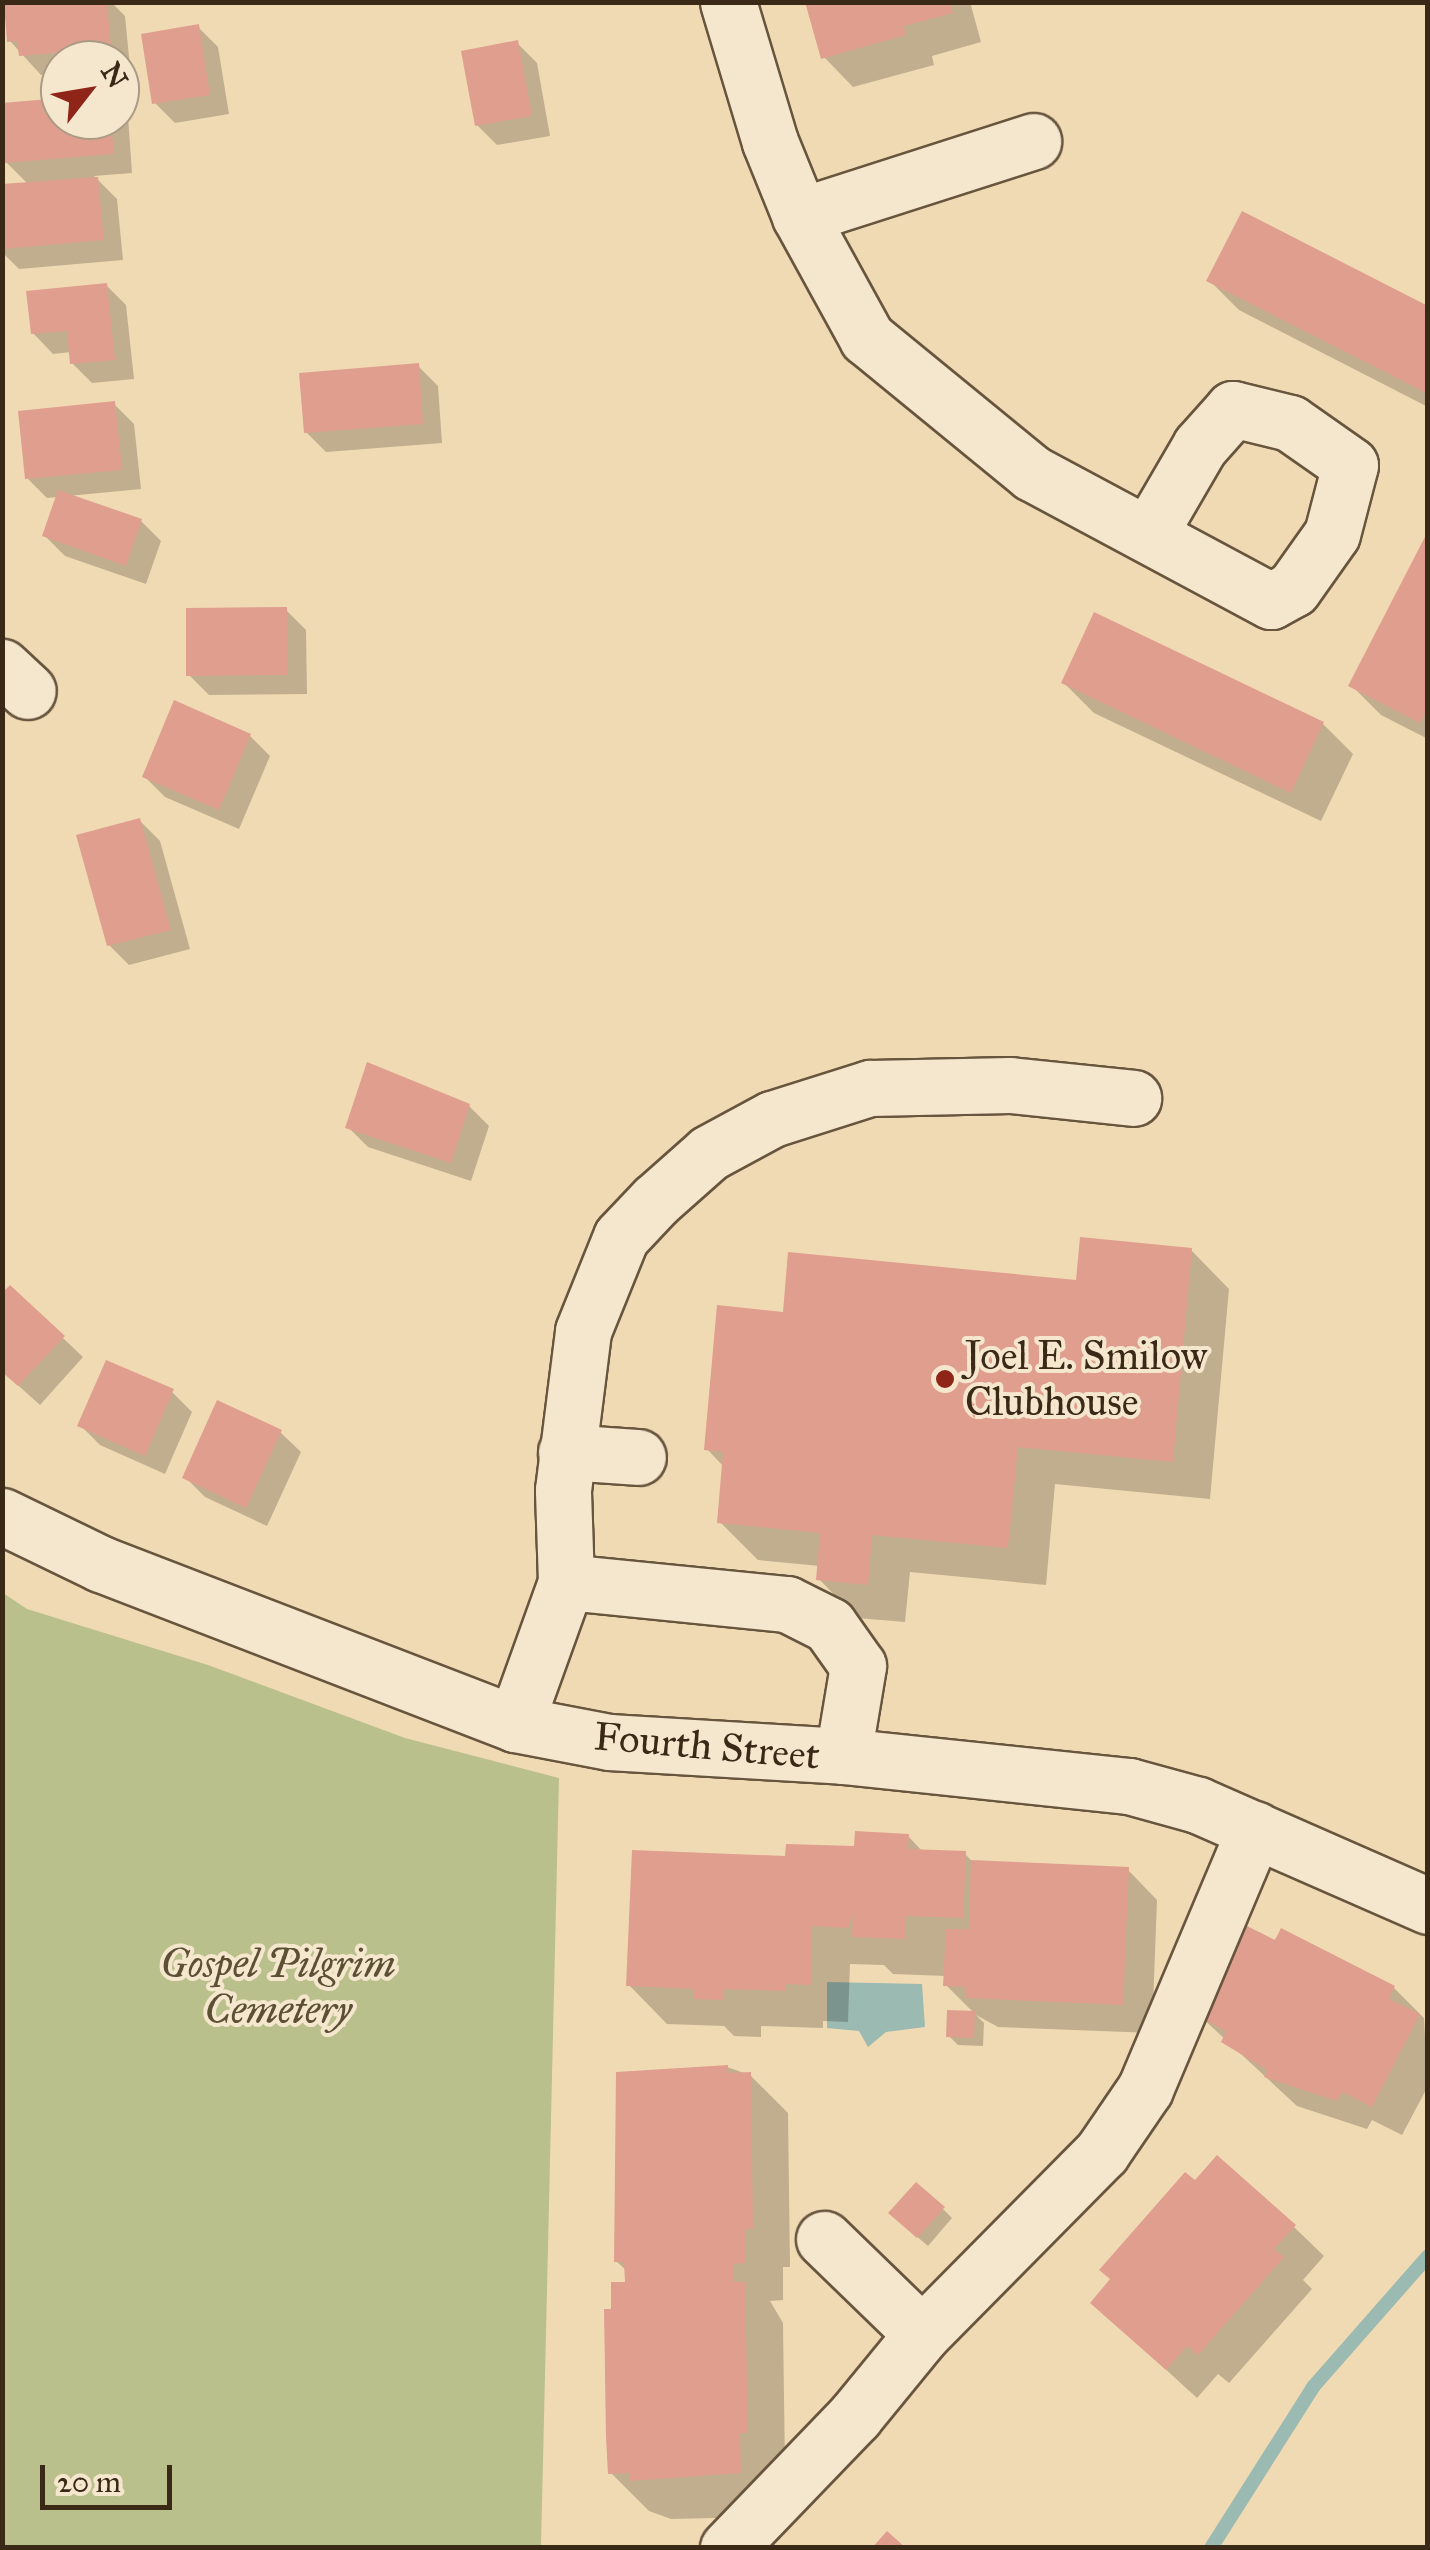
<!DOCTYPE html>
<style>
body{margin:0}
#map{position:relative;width:1430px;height:2550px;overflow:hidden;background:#f0dab3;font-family:"IM FELL Great Primer",serif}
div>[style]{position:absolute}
.green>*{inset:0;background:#bac08c}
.water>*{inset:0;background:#9bbab2}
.shadow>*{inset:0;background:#0003}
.stream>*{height:14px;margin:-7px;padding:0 7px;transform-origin:7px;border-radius:7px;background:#9bbab2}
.building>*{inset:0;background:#e09e8f}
.roads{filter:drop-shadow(2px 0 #68553e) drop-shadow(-2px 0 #68553e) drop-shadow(0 2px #68553e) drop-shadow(0 -2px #68553e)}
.minor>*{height:55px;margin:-27.5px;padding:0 27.5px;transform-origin:27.5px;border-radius:27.5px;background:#f5e7ce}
.dots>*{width:28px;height:28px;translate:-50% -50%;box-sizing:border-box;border:5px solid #f5e7ce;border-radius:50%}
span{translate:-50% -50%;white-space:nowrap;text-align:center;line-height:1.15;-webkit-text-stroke:8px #f5e7ce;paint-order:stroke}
.poi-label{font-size:40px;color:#3b2917}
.left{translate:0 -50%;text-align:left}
.street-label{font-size:40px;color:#3b2917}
.park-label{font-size:40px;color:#5b4f34;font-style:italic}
.frame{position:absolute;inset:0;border:5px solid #3b2917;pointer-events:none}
.north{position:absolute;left:40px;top:40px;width:100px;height:100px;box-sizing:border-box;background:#f5e7ce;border:2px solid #ab9b85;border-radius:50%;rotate:59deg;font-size:28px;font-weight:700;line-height:40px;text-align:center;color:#3b2917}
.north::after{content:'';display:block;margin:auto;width:35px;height:45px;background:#8f2418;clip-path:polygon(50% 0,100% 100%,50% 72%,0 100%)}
.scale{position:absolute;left:40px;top:2465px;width:132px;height:45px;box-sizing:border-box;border:5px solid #3b2917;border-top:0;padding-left:12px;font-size:30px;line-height:35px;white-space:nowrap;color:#3b2917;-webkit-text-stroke:8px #f5e7ce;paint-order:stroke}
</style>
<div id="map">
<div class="green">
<div style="clip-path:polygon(3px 1593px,27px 1609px,208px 1665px,405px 1738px,559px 1778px,541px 2547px,3px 2547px)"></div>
</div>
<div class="water">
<div style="clip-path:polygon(827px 1982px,922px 1984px,925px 2027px,886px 2032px,868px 2047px,859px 2031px,827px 2028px)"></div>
</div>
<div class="shadow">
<div style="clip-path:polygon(111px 2px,125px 16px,130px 67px,120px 68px,120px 60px,60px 60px,60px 74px,41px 75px,10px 41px,7px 5px)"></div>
<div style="clip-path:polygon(808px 2px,970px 2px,981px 42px,932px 56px,934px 65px,853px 87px,824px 57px)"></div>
<div style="clip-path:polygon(198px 27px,218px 47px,229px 114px,175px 123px,155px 103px)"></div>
<div style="clip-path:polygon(517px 43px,537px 63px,550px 136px,497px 145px,477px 125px)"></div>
<div style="clip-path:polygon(60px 100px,60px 120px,120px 120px,120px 109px,128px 116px,132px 173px,94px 176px,117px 199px,123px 260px,19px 269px,2px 252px,2px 187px,29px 185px,6px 162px)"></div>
<div style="clip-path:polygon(1209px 280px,1428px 309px,1428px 407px,1239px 310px)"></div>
<div style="clip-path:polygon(106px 285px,126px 305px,134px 379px,92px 383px,72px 363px,71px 352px,53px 354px,33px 333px)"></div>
<div style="clip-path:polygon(418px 366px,438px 386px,442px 443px,326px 452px,306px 432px)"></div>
<div style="clip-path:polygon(114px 404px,134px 424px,141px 489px,68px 496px,141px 521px,161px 541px,146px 584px,65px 556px,45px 536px,58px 497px,47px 498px,27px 478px)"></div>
<div style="clip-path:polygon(1428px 536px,1428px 739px,1381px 715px,1351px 685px)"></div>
<div style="clip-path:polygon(286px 610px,306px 630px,307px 694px,209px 695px,189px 675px)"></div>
<div style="clip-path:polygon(1064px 683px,1323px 724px,1353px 754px,1321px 821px,1094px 713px)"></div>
<div style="clip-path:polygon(250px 736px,270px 756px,239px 829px,165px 797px,145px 777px)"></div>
<div style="clip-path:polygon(140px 821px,160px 841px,190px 949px,129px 965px,109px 945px)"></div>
<div style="clip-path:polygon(469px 1106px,489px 1126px,471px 1181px,368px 1147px,348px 1127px)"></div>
<div style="clip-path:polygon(1191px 1250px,1229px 1289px,1210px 1499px,1055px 1484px,1046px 1585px,910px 1572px,905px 1622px,857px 1618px,819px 1579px,820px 1566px,758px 1560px,720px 1522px,724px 1467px,707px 1449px,785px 1314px,1078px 1283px)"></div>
<div style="clip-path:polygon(10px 1288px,83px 1357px,40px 1405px,2px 1371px)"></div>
<div style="clip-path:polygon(172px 1392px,192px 1412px,165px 1474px,100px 1445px,80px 1425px)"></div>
<div style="clip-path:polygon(280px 1432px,301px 1452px,267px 1526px,205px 1497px,185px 1477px)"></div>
<div style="clip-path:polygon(908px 1836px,923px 1852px,965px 1854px,974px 1863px,1128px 1870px,1157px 1900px,1152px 2033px,998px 2027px,976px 2015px,984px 2023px,983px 2046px,958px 2045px,949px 2036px,974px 2013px,946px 1985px,946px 1976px,893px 1974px,884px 1965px,850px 1964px,848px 2022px,823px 2021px,823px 2028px,761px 2026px,761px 2037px,734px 2036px,724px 2026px,667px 2024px,629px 1985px,787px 1859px)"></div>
<div style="clip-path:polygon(1282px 1932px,1394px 1988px,1424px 2018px,1428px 2086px,1402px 2135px,1372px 2120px,1367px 2129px,1297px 2106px,1200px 2016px)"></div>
<div style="clip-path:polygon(727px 2067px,750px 2075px,788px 2113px,790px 2267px,783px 2267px,783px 2300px,770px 2301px,783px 2323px,785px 2470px,755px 2517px,671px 2519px,649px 2511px,611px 2473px,614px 2311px,628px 2284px,627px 2271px,616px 2261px,618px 2074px)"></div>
<div style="clip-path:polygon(1195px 2183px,1294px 2227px,1324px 2256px,1303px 2280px,1312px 2289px,1229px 2383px,1218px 2374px,1197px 2398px,1093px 2303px)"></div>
<div style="clip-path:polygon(943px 2209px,952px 2218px,928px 2246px,901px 2223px)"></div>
</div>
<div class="stream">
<div style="left:1211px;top:2548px;width:191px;rotate:-57.6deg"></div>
<div style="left:1313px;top:2387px;width:174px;rotate:-48.7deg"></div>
</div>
<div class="building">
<div style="clip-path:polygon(107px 2px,111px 48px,19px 56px,17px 41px,7px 42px,4px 3px)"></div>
<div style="clip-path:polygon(805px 2px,950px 2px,953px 13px,904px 26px,906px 35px,821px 59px)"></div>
<div style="clip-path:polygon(199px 24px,210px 95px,152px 104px,141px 34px)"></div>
<div style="clip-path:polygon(518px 40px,532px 116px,475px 126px,461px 51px)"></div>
<div style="clip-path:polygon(60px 98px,60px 120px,111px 120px,114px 154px,3px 163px,2px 103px)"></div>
<div style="clip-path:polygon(98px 177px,104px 240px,2px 249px,2px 184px)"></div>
<div style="clip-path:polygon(1242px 211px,1428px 306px,1428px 394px,1206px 281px)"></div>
<div style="clip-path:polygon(107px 283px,115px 360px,70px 364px,67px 331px,31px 334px,26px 291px)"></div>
<div style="clip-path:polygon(419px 363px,423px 424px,304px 433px,299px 373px)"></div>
<div style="clip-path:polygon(115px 401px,122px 470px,25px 479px,18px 411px)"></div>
<div style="clip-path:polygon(58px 490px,142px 519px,126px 566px,42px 536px)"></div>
<div style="clip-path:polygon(1428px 531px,1428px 708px,1420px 723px,1348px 686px)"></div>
<div style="clip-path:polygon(287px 607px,288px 675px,186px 676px,186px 608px)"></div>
<div style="clip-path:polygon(1094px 612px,1324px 722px,1291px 793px,1061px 683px)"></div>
<div style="clip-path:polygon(174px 700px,251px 734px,219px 810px,142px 777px)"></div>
<div style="clip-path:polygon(140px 818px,171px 930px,107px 946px,76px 835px)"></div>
<div style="clip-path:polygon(367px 1062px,470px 1104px,451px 1163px,345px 1128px)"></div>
<div style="clip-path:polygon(1080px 1237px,1192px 1248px,1173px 1462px,1018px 1447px,1008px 1548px,872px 1535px,868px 1585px,816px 1580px,820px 1533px,717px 1523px,723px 1452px,704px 1450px,717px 1305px,783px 1312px,788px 1252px,1076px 1280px)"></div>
<div style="clip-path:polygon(10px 1285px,65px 1336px,18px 1386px,2px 1372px,2px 1293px)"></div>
<div style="clip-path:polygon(106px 1360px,174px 1389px,145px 1456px,77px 1426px)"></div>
<div style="clip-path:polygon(217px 1400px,282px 1430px,246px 1508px,182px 1478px)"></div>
<div style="clip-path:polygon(855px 1831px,909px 1834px,908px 1849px,966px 1851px,963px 1918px,906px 1916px,905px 1939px,852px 1937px,853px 1915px,848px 1928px,812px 1926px,811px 1985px,786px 1984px,786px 1991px,724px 1989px,724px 2000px,693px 1999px,694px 1989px,626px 1986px,632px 1850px,785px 1856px,786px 1844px,854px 1846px)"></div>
<div style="clip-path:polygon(971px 1860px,1129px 1867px,1123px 2005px,965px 1998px,966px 1987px,943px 1986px,946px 1929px,969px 1929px)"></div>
<div style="clip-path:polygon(1243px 1924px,1275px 1940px,1281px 1928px,1395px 1986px,1389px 1999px,1420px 2014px,1372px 2107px,1342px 2092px,1337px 2101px,1264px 2077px,1267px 2070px,1221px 2042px,1226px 2031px,1197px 2016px)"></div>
<div style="clip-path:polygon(947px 2010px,975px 2011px,974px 2038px,946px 2037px)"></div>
<div style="clip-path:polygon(728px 2065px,728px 2073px,751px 2072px,753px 2229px,746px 2229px,746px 2263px,733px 2264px,733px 2282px,745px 2282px,748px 2433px,740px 2433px,741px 2473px,630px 2481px,630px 2473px,608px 2474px,606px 2438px,604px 2309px,611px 2309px,611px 2282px,625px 2282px,624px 2262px,614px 2262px,616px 2072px)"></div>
<div style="clip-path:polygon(1217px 2155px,1296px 2225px,1274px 2249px,1284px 2257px,1198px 2355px,1187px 2346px,1166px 2370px,1090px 2303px,1110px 2279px,1099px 2270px,1185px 2172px,1195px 2180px)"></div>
<div style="clip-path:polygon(916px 2182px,945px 2207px,917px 2238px,888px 2213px)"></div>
<div style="clip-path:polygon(887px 2531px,906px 2548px,872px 2548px)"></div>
</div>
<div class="roads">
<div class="minor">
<div style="left:728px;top:2px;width:146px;rotate:73.3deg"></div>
<div style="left:770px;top:142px;width:80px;rotate:67.9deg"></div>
<div style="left:800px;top:216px;width:139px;rotate:61.2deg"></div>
<div style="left:867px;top:338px;width:213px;rotate:39.3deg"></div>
<div style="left:1032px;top:473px;width:271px;rotate:28.2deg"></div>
<div style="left:1271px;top:601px;width:25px;rotate:-29deg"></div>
<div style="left:1293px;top:589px;width:67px;rotate:-54.7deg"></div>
<div style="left:1332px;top:534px;width:71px;rotate:-75.4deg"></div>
<div style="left:1350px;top:465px;width:73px;rotate:-145deg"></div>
<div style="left:1290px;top:423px;width:59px;rotate:-166.2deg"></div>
<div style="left:1233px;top:409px;width:50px;rotate:131.7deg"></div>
<div style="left:1200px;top:446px;width:99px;rotate:120.2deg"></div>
<div style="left:800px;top:216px;width:245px;rotate:-17.8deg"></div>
<div style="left:2px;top:667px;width:35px;rotate:43deg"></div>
<div style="left:566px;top:1452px;width:72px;rotate:4deg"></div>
<div style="left:2px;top:1516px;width:110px;rotate:25.9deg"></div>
<div style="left:101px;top:1564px;width:444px;rotate:21.1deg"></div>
<div style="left:515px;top:1724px;width:96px;rotate:10.8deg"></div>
<div style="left:609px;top:1742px;width:234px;rotate:3.4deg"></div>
<div style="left:843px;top:1756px;width:288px;rotate:6deg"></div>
<div style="left:1129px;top:1786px;width:72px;rotate:15.4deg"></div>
<div style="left:1198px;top:1805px;width:251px;rotate:23.7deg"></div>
<div style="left:566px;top:1582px;width:222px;rotate:5.7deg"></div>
<div style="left:787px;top:1604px;width:47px;rotate:26.6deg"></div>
<div style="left:829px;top:1625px;width:50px;rotate:54.7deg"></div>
<div style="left:858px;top:1666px;width:91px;rotate:99.5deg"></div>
<div style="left:515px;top:1724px;width:151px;rotate:-70.2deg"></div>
<div style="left:566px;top:1582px;width:92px;rotate:-91.9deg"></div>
<div style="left:563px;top:1490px;width:160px;rotate:-82.8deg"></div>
<div style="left:583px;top:1331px;width:101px;rotate:-68deg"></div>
<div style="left:621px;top:1237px;width:50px;rotate:-46.6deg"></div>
<div style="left:655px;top:1201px;width:72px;rotate:-41.6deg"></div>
<div style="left:709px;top:1153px;width:72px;rotate:-28.4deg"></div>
<div style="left:772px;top:1119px;width:103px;rotate:-17.6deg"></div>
<div style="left:870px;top:1088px;width:140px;rotate:-1.2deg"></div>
<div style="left:1010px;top:1085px;width:124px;rotate:6deg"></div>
<div style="left:824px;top:2239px;width:136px;rotate:44.1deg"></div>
<div style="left:728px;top:2548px;width:183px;rotate:-46.1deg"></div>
<div style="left:855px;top:2416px;width:106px;rotate:-50.7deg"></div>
<div style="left:922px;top:2334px;width:256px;rotate:-45.3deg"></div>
<div style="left:1102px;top:2152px;width:76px;rotate:-55.7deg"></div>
<div style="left:1145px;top:2089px;width:282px;rotate:-67.1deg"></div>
</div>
</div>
<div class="dots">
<div style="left:945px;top:1379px;background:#8f2418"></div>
</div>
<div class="poi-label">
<span class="left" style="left:965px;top:1379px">Joel E. Smilow<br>Clubhouse</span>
</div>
<div class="street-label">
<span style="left:707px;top:1746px;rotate:5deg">Fourth Street</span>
</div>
<div class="park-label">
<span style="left:278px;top:1987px">Gospel Pilgrim<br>Cemetery</span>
</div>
<div class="frame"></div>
<div class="north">N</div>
<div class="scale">20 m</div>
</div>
